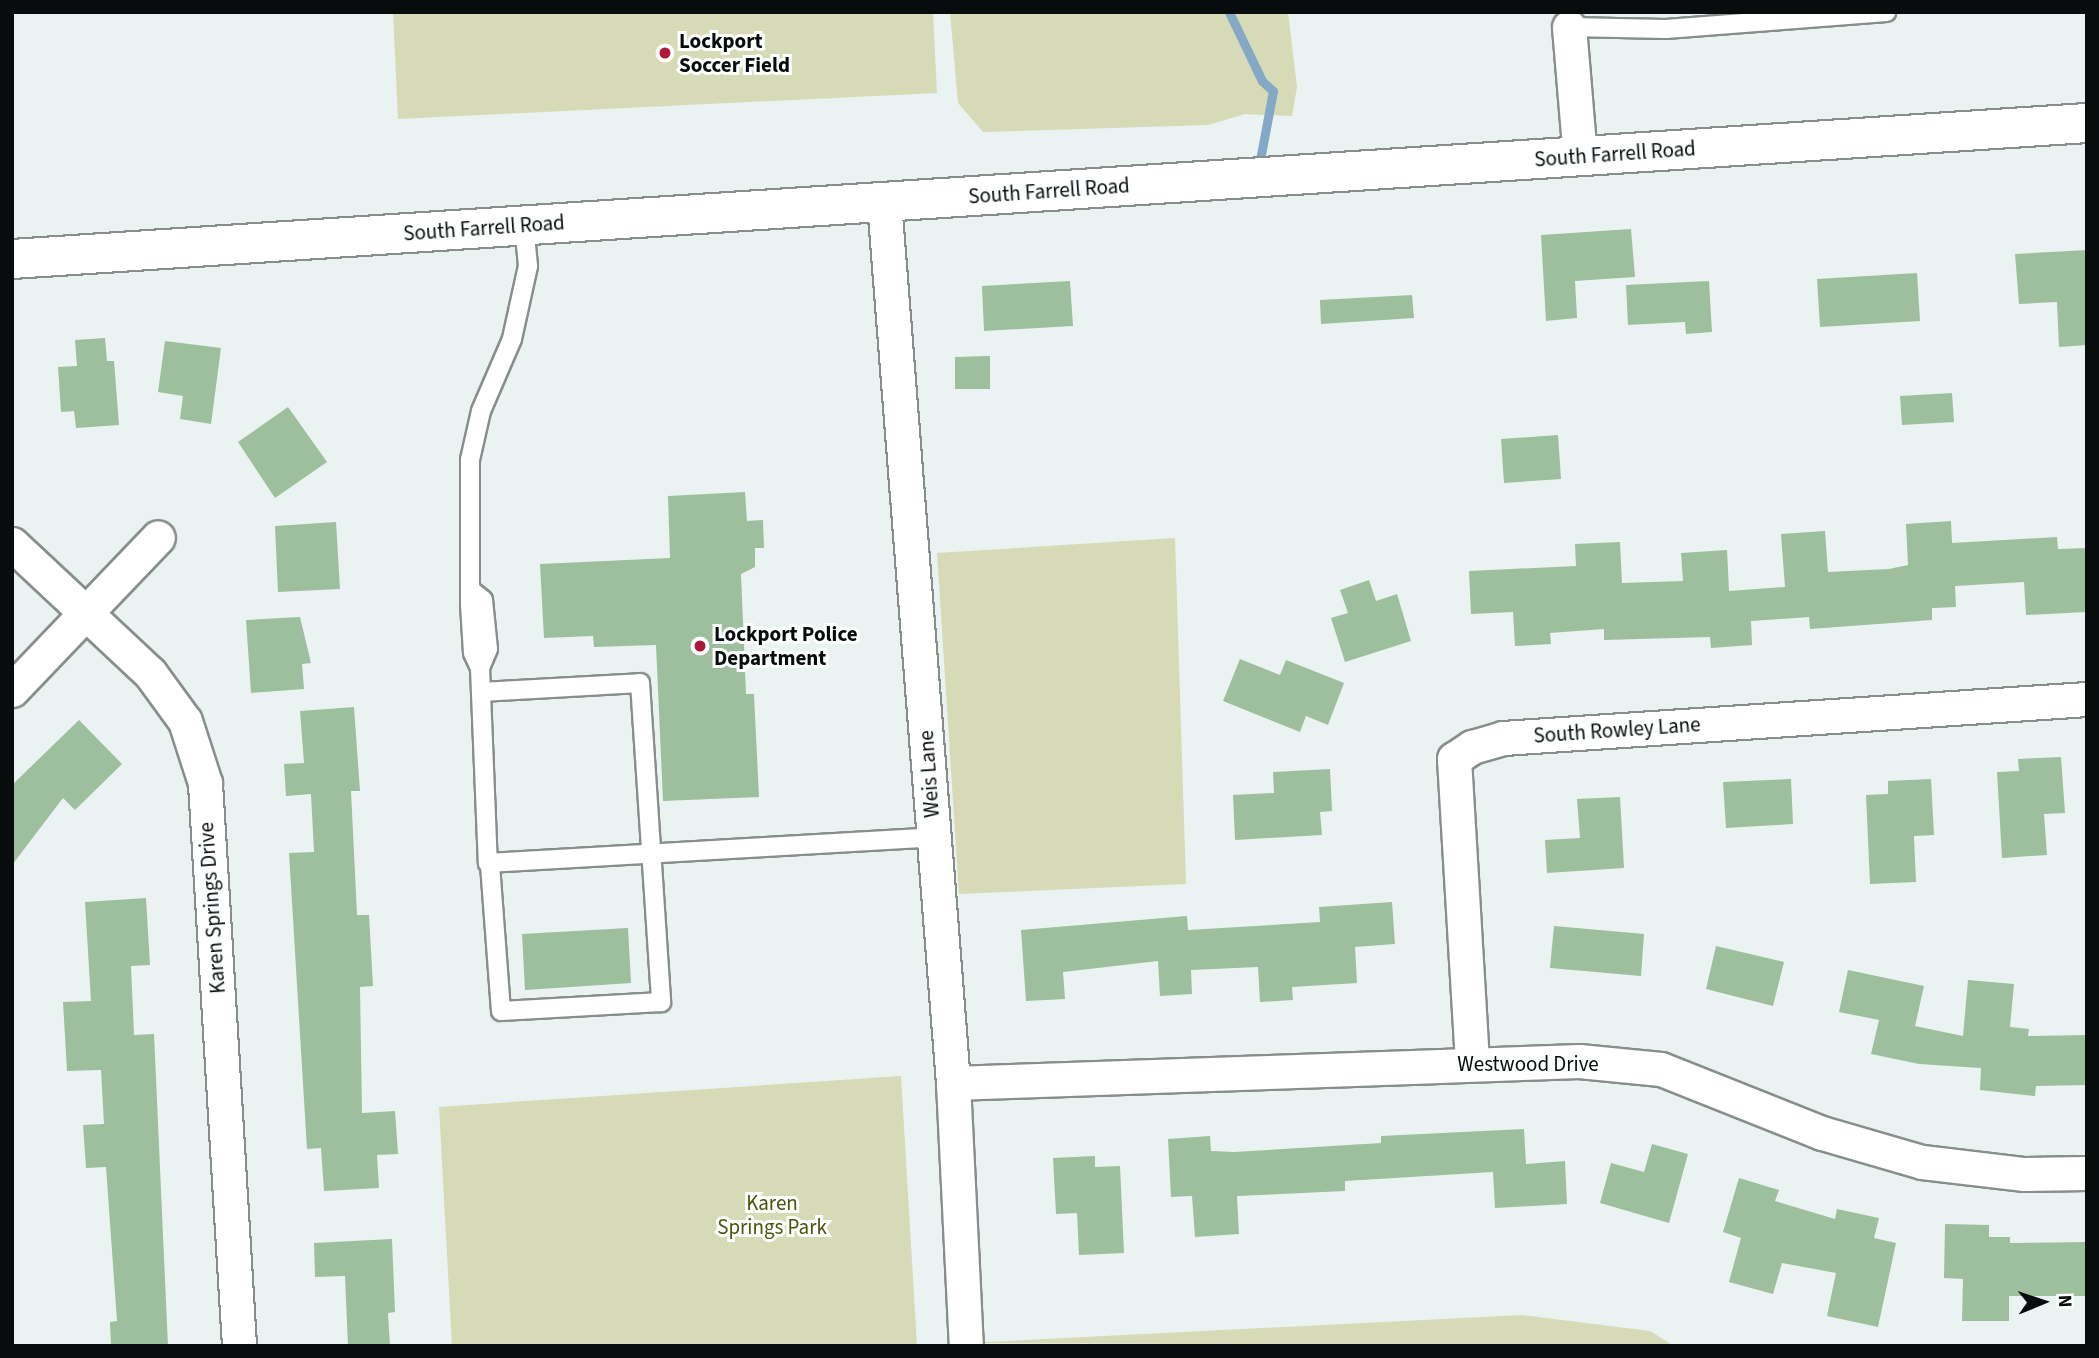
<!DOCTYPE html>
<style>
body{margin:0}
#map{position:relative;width:2099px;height:1358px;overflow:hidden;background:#eaf3f1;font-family:"Source Sans 3",sans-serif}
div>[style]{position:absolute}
.green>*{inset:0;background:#d6dab6}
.stream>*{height:9px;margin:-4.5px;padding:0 4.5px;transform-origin:4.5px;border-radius:4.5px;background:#84a9c6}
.building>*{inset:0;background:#9dbf9e}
.roads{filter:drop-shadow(2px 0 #878e8c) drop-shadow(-2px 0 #878e8c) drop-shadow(0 2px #878e8c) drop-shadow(0 -2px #878e8c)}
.lane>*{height:18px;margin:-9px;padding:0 9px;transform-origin:9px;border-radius:9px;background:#fff}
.street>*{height:33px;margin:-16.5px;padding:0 16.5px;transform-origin:16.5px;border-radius:16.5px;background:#fff}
.secondary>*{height:38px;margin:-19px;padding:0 19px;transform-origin:19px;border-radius:19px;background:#fff}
.dots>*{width:19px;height:19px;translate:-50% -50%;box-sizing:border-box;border:4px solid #fcfffe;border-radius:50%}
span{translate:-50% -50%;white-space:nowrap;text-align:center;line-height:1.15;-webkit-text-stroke:6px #fcfffe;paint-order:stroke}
.poi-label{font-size:21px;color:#090c0c;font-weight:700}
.left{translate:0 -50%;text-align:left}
.street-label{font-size:21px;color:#090c0c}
.park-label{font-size:21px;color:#4e520a}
.frame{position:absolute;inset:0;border:14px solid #090c0c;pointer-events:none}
.north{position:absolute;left:2008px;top:1267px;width:70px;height:70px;-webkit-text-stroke:5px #fcfffe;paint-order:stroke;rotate:88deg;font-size:19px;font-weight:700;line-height:28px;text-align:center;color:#090c0c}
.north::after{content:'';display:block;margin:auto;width:24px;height:32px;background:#090c0c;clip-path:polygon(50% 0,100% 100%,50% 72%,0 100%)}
</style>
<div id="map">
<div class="green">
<div style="clip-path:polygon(393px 12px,933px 12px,937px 93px,398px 119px)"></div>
<div style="clip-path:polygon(950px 12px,1288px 12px,1297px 87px,1292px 116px,1245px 114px,1208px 125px,983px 132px,958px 103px)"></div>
<div style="clip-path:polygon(1175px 538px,1186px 884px,959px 894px,937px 553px)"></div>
<div style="clip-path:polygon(901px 1076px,917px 1346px,452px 1346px,439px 1107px)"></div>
<div style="clip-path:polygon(1522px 1315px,1650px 1331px,1674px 1346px,966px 1343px)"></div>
</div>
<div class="stream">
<div style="left:1229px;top:12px;width:76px;rotate:64.4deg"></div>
<div style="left:1262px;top:81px;width:15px;rotate:42deg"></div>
<div style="left:1273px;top:91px;width:75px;rotate:100.7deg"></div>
</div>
<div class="building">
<div style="clip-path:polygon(1631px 229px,1635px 277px,1575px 281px,1577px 318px,1546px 321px,1541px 235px)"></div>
<div style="clip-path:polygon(2087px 250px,2087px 345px,2059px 347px,2057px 302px,2019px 304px,2015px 254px)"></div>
<div style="clip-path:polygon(1917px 273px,1920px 321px,1820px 327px,1817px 279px)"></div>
<div style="clip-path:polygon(1070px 281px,1073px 326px,984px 331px,982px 286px)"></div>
<div style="clip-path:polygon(1709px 281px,1712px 332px,1686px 334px,1685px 322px,1628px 325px,1626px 285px)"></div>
<div style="clip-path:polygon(1412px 295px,1414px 318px,1321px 324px,1320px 300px)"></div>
<div style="clip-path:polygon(105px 338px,107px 361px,114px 361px,119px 425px,76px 428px,74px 411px,61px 412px,58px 367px,77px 366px,75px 340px)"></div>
<div style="clip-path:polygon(165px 341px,221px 348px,211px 424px,180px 419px,183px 396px,158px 392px)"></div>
<div style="clip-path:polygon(990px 356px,990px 389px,955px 389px,955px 357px)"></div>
<div style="clip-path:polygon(1952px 393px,1954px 422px,1902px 425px,1900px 396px)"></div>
<div style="clip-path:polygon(288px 407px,327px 462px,275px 498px,238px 442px)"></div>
<div style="clip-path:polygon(1558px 435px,1561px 479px,1504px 483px,1501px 439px)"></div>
<div style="clip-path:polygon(745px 492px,747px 521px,763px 520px,764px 548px,755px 548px,755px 567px,741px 574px,746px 694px,754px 694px,759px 797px,663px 801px,656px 645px,594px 647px,593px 636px,544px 638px,540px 564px,670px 558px,668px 496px)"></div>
<div style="clip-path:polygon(1951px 521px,1952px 543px,2057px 537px,2058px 549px,2087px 548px,2087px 612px,2026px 615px,2024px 582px,1955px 586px,1956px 607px,1932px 608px,1932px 620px,1810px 629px,1809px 617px,1751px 621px,1752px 645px,1711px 648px,1710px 637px,1604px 640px,1604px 629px,1550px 633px,1551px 644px,1515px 646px,1513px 612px,1471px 614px,1469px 571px,1576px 566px,1575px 544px,1620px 542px,1622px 583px,1683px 581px,1681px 553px,1727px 550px,1729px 591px,1785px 587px,1781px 534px,1825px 531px,1828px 572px,1889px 569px,1908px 565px,1906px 524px)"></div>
<div style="clip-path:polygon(336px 522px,340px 589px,278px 592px,275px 526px)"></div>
<div style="clip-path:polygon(1369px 580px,1376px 601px,1397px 594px,1411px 641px,1345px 662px,1331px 618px,1348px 613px,1340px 590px)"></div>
<div style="clip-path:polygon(300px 617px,311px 663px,302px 664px,304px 689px,251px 693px,246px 620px)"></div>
<div style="clip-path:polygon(1240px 659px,1280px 675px,1286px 660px,1344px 683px,1328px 725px,1306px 716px,1300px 732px,1223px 701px)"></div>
<div style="clip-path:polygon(354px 707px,360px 791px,351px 791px,357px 915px,369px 915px,373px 986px,360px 987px,362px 1113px,395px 1111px,398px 1154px,377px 1155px,379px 1188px,324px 1191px,321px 1148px,307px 1149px,289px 853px,314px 852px,311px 794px,286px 796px,284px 764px,304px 763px,300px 711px)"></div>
<div style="clip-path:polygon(79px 720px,122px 764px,75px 810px,63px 798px,12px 865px,12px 785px)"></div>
<div style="clip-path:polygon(2061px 757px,2065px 813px,2044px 814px,2047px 855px,2002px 858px,1997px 772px,2019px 771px,2018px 759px)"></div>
<div style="clip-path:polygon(1330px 769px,1332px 811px,1320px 812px,1322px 835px,1235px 840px,1233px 795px,1274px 793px,1273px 772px)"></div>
<div style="clip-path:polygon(1791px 779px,1793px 824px,1726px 828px,1723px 782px)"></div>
<div style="clip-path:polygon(1931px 779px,1934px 835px,1914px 836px,1916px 882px,1870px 884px,1866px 795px,1888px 794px,1888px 781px)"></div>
<div style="clip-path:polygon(1620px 797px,1624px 868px,1547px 873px,1545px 840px,1580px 838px,1577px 799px)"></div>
<div style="clip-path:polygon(146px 898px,150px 965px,131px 966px,134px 1035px,154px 1034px,168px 1346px,111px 1346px,110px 1322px,117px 1321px,106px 1167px,86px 1168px,83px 1125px,104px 1124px,101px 1070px,67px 1071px,63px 1002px,91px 1001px,85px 902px)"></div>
<div style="clip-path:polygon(1392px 902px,1395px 944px,1355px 947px,1357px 983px,1292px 987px,1293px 1000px,1260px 1002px,1258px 967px,1191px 970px,1192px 994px,1160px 996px,1158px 961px,1063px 972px,1065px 999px,1026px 1001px,1021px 930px,1187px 916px,1188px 930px,1320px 922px,1319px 907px)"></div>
<div style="clip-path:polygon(1554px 926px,1644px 934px,1641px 976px,1550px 968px)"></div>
<div style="clip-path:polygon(628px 928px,631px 983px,525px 990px,522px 934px)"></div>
<div style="clip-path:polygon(1716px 946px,1784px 962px,1773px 1006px,1706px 989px)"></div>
<div style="clip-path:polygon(1848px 970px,1924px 986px,1915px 1026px,1963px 1036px,1968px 980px,2014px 984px,2010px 1027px,2029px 1029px,2028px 1036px,2087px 1035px,2087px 1085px,2036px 1086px,2035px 1096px,1980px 1090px,1981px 1068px,1919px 1064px,1871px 1054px,1879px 1020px,1839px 1012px)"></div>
<div style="clip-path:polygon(1524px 1129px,1526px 1164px,1565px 1161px,1567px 1204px,1495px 1208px,1493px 1172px,1345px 1181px,1345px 1191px,1237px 1196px,1239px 1234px,1195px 1237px,1192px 1196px,1171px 1197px,1168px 1139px,1210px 1136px,1211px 1151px,1234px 1152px,1381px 1143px,1381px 1136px)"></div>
<div style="clip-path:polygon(1652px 1144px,1688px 1154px,1669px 1223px,1600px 1203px,1611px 1163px,1644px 1172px)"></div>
<div style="clip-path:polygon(1095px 1156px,1095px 1167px,1120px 1166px,1124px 1253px,1079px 1255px,1077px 1213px,1056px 1214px,1053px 1158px)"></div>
<div style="clip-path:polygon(1739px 1178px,1779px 1190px,1775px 1201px,1835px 1219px,1837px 1209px,1879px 1218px,1874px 1238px,1896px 1243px,1878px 1327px,1827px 1316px,1836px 1273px,1782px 1263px,1773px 1294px,1729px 1282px,1741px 1238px,1723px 1232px)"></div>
<div style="clip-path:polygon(1945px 1224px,1989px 1225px,1989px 1237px,2010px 1237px,2010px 1243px,2087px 1242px,2087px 1296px,2009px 1296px,2009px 1321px,1962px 1321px,1963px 1279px,1944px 1278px)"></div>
<div style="clip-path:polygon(392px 1239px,395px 1312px,388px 1313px,390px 1346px,348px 1346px,345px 1276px,315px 1277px,314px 1243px)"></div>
</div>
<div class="roads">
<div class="lane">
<div style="left:1569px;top:19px;width:8px;rotate:90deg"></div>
<div style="left:1569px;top:27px;width:97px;rotate:1.2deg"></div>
<div style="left:1666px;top:29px;width:221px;rotate:-4.4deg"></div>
<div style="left:524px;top:225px;width:41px;rotate:84.4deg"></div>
<div style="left:528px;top:266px;width:75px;rotate:102.4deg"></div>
<div style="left:512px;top:339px;width:78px;rotate:113.3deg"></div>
<div style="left:481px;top:411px;width:50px;rotate:102.7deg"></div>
<div style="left:470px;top:460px;width:144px;rotate:90deg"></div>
<div style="left:470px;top:604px;width:49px;rotate:86.5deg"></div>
<div style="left:473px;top:653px;width:17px;rotate:65deg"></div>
<div style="left:480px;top:668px;width:195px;rotate:87.7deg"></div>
<div style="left:488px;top:863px;width:447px;rotate:-3.3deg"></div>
<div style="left:472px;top:591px;width:14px;rotate:39deg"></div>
<div style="left:483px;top:600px;width:49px;rotate:84.2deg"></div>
<div style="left:488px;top:649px;width:21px;rotate:113deg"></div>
<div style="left:481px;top:692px;width:159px;rotate:-3.2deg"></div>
<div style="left:640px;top:683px;width:320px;rotate:86.2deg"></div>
<div style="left:661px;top:1002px;width:160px;rotate:176.8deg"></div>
<div style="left:501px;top:1011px;width:148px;rotate:-94.3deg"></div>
</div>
<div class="street">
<div style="left:1569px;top:27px;width:130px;rotate:85.2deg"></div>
<div style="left:884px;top:202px;width:884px;rotate:85.52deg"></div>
<div style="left:953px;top:1083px;width:263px;rotate:87.2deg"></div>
<div style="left:12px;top:544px;width:189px;rotate:43.1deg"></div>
<div style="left:150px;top:673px;width:59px;rotate:53.9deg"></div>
<div style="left:185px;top:721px;width:65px;rotate:72.1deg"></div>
<div style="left:205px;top:783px;width:564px;rotate:86.54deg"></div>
<div style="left:12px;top:690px;width:211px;rotate:-46.3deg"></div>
<div style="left:1472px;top:1062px;width:304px;rotate:-93.4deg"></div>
<div style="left:1454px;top:759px;width:22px;rotate:-34deg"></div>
<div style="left:1472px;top:747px;width:32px;rotate:-16deg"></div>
<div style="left:1503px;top:738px;width:585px;rotate:-3.82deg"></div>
<div style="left:953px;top:1083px;width:626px;rotate:-2.01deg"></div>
<div style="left:1579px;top:1061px;width:82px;rotate:5.6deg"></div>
<div style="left:1661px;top:1069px;width:173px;rotate:21.7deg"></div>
<div style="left:1822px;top:1133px;width:104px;rotate:16.2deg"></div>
<div style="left:1922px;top:1162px;width:103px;rotate:6.7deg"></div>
<div style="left:2024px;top:1174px;width:63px;rotate:-0.9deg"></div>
</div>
<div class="secondary">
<div style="left:12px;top:259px;width:2079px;rotate:-3.75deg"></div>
</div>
</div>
<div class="dots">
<div style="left:665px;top:53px;background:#ad183b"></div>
<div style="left:700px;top:646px;background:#ad183b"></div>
</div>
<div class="poi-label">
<span class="left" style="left:679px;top:53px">Lockport<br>Soccer Field</span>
<span class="left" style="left:714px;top:646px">Lockport Police<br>Department</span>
</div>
<div class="street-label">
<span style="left:1615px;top:154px;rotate:-4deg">South Farrell Road</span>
<span style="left:1049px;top:191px;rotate:-4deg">South Farrell Road</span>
<span style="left:484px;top:228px;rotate:-4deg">South Farrell Road</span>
<span style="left:1617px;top:730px;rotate:-4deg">South Rowley Lane</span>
<span style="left:929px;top:774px;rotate:-94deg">Weis Lane</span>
<span style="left:212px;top:908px;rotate:-94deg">Karen Springs Drive</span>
<span style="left:1528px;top:1064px">Westwood Drive</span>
</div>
<div class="park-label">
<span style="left:772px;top:1215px">Karen<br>Springs Park</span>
</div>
<div class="frame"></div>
<div class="north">N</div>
</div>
